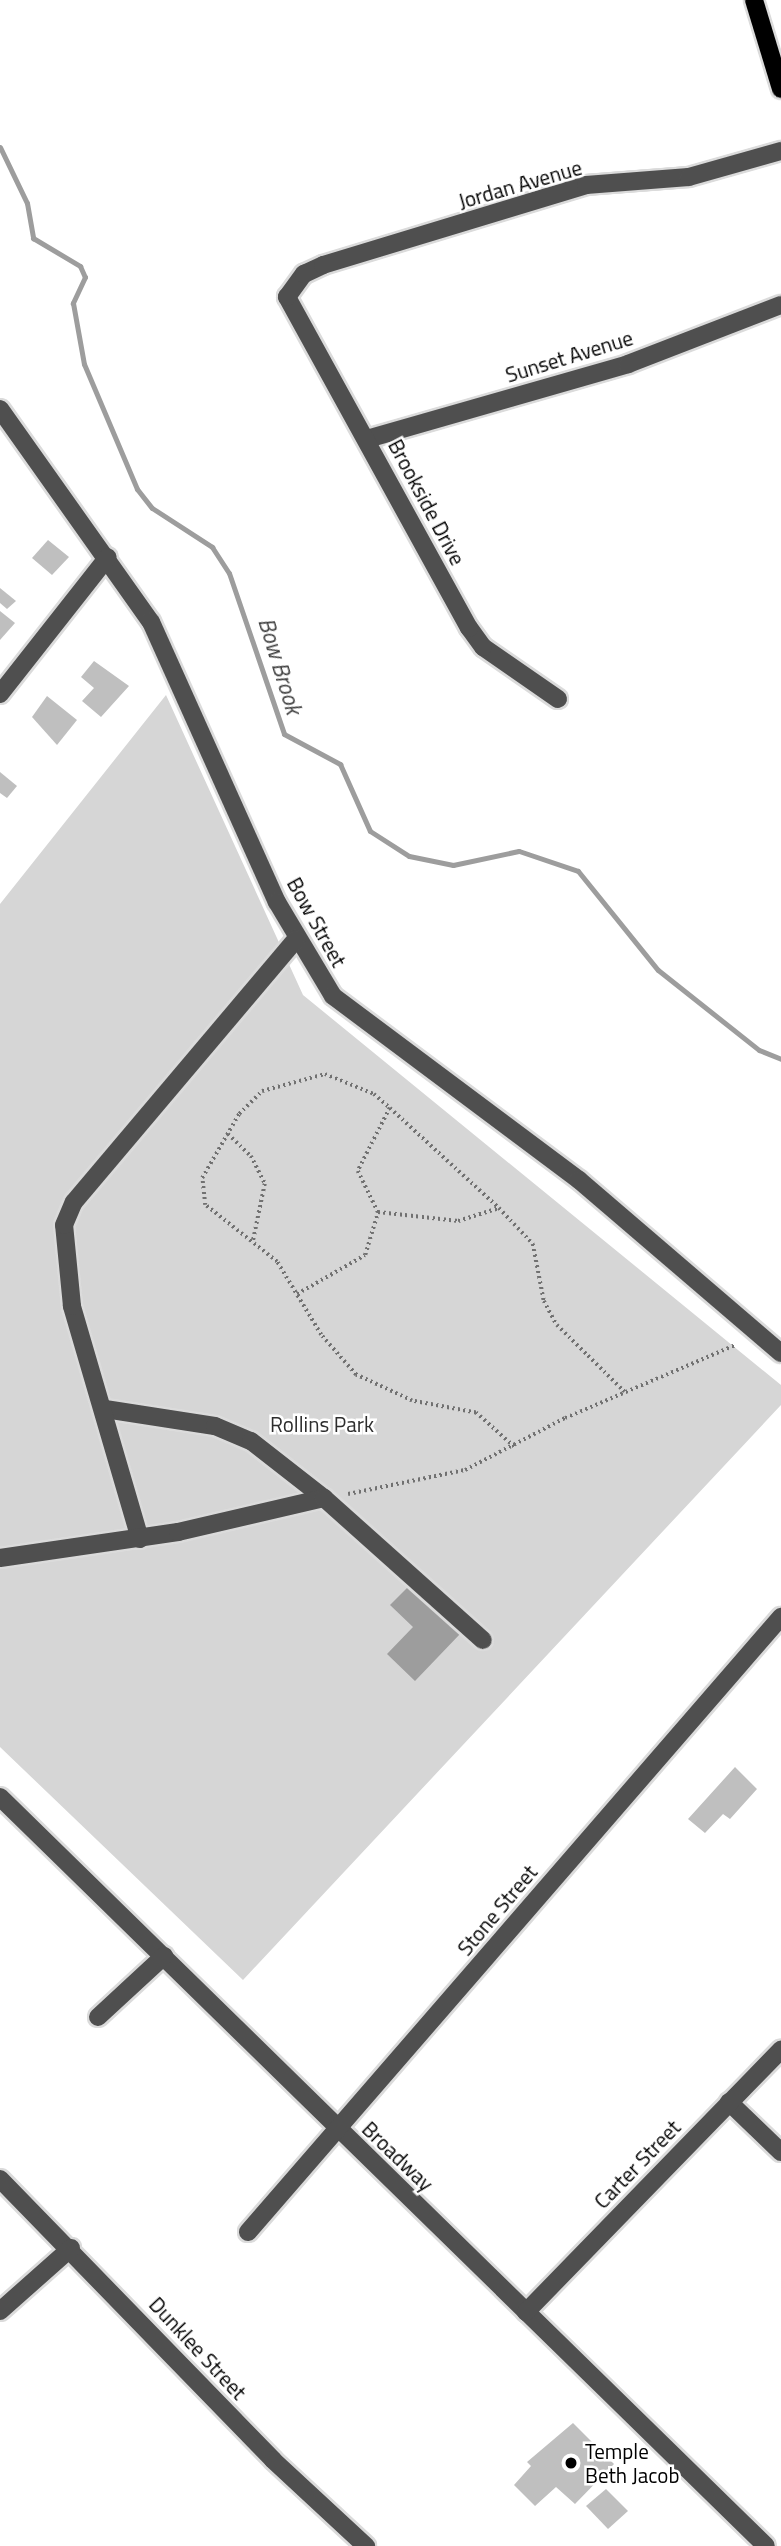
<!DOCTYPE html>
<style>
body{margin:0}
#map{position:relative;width:781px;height:2546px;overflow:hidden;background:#fff;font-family:"Titillium Web",sans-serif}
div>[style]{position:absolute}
.green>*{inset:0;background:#d6d6d6}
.water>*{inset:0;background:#9d9d9d}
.stream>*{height:5px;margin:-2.5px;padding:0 2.5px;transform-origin:2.5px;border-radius:2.5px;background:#9d9d9d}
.building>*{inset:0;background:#bfbfbf}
.path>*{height:3.5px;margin-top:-1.75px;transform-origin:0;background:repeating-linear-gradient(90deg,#717171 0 2px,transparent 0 5.5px)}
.roads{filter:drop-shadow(2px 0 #dbdbdb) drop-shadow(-2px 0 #dbdbdb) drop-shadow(0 2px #dbdbdb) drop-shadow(0 -2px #dbdbdb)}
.minor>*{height:18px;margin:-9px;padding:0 9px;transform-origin:9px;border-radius:9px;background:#4f4f4f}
.major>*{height:18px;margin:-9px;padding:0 9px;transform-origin:9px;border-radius:9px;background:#000}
.dots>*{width:19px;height:19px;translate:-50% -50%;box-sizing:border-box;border:4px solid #fff;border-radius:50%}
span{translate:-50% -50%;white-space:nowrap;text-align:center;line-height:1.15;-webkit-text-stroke:5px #fff;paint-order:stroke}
.street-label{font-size:21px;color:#000}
.park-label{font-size:21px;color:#2d2d2d}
.poi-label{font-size:21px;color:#000}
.left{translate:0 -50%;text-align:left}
.water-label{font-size:23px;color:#3e3e3e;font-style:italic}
</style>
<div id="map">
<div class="green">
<div style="clip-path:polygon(166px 695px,303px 995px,781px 1385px,781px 1405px,243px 1980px,0 1747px,0 904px)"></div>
</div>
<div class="water">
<div style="clip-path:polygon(409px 1586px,460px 1634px,415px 1681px,387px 1654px,413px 1627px,390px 1605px)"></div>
</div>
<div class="stream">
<div style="left:0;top:147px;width:62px;rotate:64.3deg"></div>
<div style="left:27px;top:203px;width:36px;rotate:80deg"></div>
<div style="left:33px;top:238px;width:55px;rotate:30.8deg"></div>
<div style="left:80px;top:266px;width:12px;rotate:66deg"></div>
<div style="left:85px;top:277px;width:29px;rotate:115deg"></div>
<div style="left:73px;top:303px;width:62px;rotate:79.8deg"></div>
<div style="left:84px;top:364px;width:136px;rotate:67deg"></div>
<div style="left:137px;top:489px;width:24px;rotate:52deg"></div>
<div style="left:152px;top:508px;width:72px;rotate:33deg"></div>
<div style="left:212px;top:547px;width:31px;rotate:57deg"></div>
<div style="left:229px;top:573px;width:170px;rotate:71.1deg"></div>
<div style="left:284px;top:734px;width:64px;rotate:28.2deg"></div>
<div style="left:340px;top:764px;width:73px;rotate:65.9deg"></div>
<div style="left:370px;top:831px;width:46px;rotate:32.7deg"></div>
<div style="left:409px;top:856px;width:45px;rotate:11.6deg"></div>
<div style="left:453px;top:865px;width:67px;rotate:-12deg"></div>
<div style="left:519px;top:851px;width:62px;rotate:18.7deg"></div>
<div style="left:578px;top:871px;width:127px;rotate:51.1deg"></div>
<div style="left:658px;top:970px;width:129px;rotate:38.4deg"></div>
<div style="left:759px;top:1050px;width:24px;rotate:22deg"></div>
</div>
<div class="building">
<div style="clip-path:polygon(48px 540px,69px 557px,52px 575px,32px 558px)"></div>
<div style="clip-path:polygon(0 588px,16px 601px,7px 609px,0 603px)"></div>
<div style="clip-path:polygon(0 611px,15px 623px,0 640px)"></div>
<div style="clip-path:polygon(94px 661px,129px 686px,101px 717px,82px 701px,94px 688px,81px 677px)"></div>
<div style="clip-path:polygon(47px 696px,77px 720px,57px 745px,32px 717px)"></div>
<div style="clip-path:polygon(0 772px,17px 786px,7px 798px,0 793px)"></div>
<div style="clip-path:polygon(735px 1767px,757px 1789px,730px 1819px,723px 1814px,705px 1833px,688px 1819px)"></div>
<div style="clip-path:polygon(573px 2423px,614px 2464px,575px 2504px,556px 2487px,535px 2506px,514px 2485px,531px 2466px,527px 2462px)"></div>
<div style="clip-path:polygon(606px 2489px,628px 2511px,608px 2529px,586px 2506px)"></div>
</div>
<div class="path">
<div style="left:390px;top:1108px;width:148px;rotate:42.5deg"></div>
<div style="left:228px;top:1134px;width:32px;rotate:44deg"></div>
<div style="left:251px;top:1156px;width:31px;rotate:63deg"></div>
<div style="left:265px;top:1184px;width:59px;rotate:101.7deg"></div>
<div style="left:297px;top:1294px;width:78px;rotate:-29.8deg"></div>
<div style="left:365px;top:1255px;width:45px;rotate:-73.2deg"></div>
<div style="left:514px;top:1447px;width:51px;rotate:-138.2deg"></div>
<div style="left:476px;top:1413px;width:65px;rotate:-169.4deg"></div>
<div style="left:412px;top:1401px;width:62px;rotate:-155.1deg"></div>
<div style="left:356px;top:1375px;width:53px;rotate:-131.2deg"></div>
<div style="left:321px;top:1335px;width:85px;rotate:-121.1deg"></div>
<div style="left:277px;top:1262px;width:92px;rotate:-141.6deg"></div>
<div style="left:205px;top:1205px;width:27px;rotate:-96deg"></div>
<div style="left:202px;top:1178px;width:74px;rotate:-60deg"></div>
<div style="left:239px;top:1114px;width:33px;rotate:-45deg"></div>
<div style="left:262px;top:1091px;width:65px;rotate:-15.1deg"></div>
<div style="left:325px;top:1074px;width:53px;rotate:22.2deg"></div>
<div style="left:374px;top:1094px;width:21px;rotate:41deg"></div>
<div style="left:390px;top:1108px;width:71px;rotate:116.9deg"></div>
<div style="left:358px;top:1171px;width:46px;rotate:64deg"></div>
<div style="left:378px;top:1212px;width:81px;rotate:6.4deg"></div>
<div style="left:458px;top:1221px;width:43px;rotate:-17.6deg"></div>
<div style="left:499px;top:1208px;width:50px;rotate:46.6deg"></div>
<div style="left:533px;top:1244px;width:58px;rotate:79.1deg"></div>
<div style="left:544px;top:1301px;width:27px;rotate:62deg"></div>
<div style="left:557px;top:1325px;width:95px;rotate:44.6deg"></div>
<div style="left:348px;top:1494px;width:119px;rotate:-11.6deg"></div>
<div style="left:465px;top:1470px;width:113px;rotate:-27.5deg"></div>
<div style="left:565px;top:1418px;width:185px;rotate:-23.2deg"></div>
</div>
<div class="roads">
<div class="minor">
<div style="left:0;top:409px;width:261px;rotate:54.7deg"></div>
<div style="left:151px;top:622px;width:307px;rotate:65.8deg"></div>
<div style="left:277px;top:902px;width:109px;rotate:59.2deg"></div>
<div style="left:333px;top:996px;width:307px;rotate:36.8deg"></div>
<div style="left:579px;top:1180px;width:266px;rotate:40.6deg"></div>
<div style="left:367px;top:439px;width:272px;rotate:-16deg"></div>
<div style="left:628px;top:364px;width:164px;rotate:-21.1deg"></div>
<div style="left:0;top:694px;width:174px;rotate:-51.8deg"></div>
<div style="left:558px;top:699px;width:91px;rotate:-145.3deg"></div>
<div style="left:483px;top:647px;width:24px;rotate:-126deg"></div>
<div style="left:469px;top:628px;width:378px;rotate:-118.8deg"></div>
<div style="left:287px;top:297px;width:29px;rotate:-54deg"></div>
<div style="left:304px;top:274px;width:21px;rotate:-25deg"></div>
<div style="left:323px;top:265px;width:275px;rotate:-16.9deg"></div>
<div style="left:586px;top:185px;width:103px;rotate:-4.4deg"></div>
<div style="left:689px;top:177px;width:96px;rotate:-15.8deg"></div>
<div style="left:105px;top:1409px;width:111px;rotate:8.8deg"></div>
<div style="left:215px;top:1426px;width:39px;rotate:23deg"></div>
<div style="left:251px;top:1441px;width:93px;rotate:38deg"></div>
<div style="left:140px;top:1539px;width:243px;rotate:-106.3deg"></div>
<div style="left:72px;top:1306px;width:81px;rotate:-95.6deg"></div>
<div style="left:64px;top:1225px;width:25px;rotate:-67deg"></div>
<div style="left:74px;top:1202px;width:344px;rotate:-49.8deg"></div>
<div style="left:0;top:1558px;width:180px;rotate:-8.3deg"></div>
<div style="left:178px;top:1532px;width:150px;rotate:-13.1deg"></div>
<div style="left:324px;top:1498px;width:213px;rotate:41.8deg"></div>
<div style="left:0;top:1797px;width:1071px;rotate:44.36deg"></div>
<div style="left:98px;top:2017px;width:90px;rotate:-42.7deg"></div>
<div style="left:729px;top:2102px;width:72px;rotate:43.9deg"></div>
<div style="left:0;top:2179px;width:392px;rotate:45.8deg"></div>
<div style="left:273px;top:2460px;width:127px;rotate:42.8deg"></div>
<div style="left:248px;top:2232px;width:814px;rotate:-49.09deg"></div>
<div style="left:0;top:2311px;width:95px;rotate:-41.6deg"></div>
<div style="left:526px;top:2312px;width:366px;rotate:-45.8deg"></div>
</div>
<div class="major">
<div style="left:754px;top:0;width:93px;rotate:73.1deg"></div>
</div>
</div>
<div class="dots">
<div style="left:571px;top:2463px;background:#000"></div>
</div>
<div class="street-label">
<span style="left:520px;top:184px;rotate:-16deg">Jordan Avenue</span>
<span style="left:569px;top:356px;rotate:-17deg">Sunset Avenue</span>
<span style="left:427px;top:502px;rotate:62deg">Brookside Drive</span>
<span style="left:317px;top:922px;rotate:61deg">Bow Street</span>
<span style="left:497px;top:1910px;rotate:-50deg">Stone Street</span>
<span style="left:398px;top:2156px;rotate:44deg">Broadway</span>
<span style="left:637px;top:2164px;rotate:-46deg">Carter Street</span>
<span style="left:198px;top:2348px;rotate:47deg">Dunklee Street</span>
</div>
<div class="park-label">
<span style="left:322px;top:1424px">Rollins Park</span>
</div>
<div class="poi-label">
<span class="left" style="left:585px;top:2463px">Temple<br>Beth Jacob</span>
</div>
<div class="water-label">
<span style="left:280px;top:666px;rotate:73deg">Bow Brook</span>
</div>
</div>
